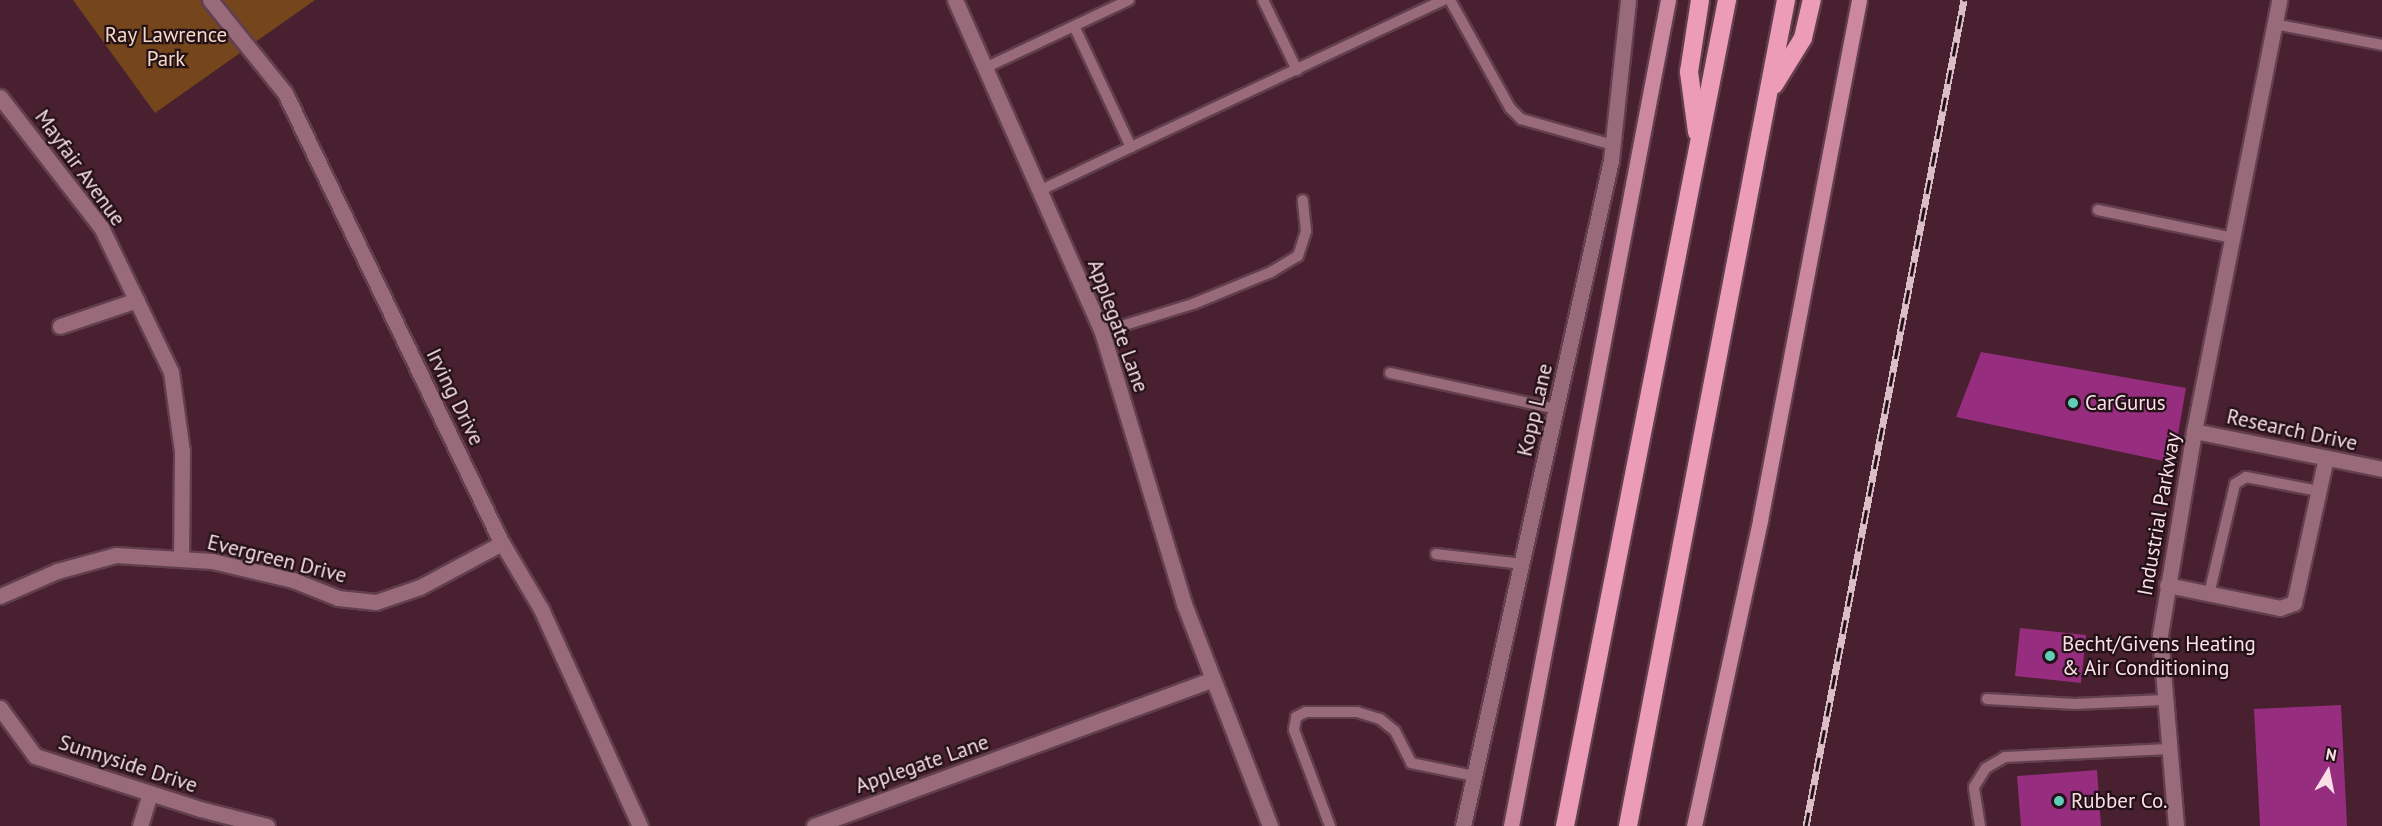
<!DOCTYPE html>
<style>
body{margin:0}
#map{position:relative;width:2382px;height:826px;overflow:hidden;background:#48202f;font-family:"PT Sans",sans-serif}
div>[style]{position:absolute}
.green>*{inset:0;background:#75451b}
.building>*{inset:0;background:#962d7e}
.roads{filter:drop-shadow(2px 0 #623f4d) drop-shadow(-2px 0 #623f4d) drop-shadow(0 2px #623f4d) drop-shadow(0 -2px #623f4d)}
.lane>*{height:10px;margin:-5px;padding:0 5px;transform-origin:5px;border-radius:5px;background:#996a79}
.street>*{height:15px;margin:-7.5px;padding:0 7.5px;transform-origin:7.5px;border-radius:7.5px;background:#996a79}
.secondary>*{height:15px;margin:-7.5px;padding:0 7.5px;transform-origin:7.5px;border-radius:7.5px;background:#996a79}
.primary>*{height:15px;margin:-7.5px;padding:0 7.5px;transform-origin:7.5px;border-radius:7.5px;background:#cb889e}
.highway>*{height:18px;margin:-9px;padding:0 9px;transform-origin:9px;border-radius:9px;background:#ed9cb7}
.rail>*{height:7px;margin-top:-3.5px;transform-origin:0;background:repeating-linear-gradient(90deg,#231117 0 14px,#dbbdc6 0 28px);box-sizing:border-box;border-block:2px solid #dbbdc6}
.dots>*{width:16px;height:16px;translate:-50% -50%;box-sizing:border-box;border:3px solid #231117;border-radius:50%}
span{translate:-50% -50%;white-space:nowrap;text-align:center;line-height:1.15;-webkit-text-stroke:4.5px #231117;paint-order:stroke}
.park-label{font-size:21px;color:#f3d9c6}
.street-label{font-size:21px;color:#fbdfe7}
.poi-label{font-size:21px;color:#fbdfe7}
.left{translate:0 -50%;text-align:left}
.north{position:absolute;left:2298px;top:742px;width:60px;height:60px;-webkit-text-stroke:4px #231117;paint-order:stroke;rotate:10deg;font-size:16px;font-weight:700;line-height:24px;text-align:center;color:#fbdfe7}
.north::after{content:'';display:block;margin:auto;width:21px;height:27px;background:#fbdfe7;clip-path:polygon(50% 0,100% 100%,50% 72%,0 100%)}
</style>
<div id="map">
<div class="green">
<div style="clip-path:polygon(73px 0,315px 0,155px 113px)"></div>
</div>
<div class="building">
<div style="clip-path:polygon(1981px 352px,2186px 388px,2173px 463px,1956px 417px)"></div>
<div style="clip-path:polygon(2020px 628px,2086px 635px,2081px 683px,2015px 676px)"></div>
<div style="clip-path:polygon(2341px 705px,2347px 826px,2260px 826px,2254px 709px)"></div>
<div style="clip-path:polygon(2097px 770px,2101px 826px,2021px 826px,2017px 776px)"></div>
</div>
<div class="roads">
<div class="lane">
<div style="left:1263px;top:0;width:78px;rotate:64.1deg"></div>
<div style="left:1450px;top:0;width:124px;rotate:60.9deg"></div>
<div style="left:1510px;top:108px;width:16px;rotate:45deg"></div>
<div style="left:1521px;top:119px;width:96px;rotate:15.8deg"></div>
<div style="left:2275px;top:24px;width:109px;rotate:11.1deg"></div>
<div style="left:1074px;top:26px;width:134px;rotate:64.8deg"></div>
<div style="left:1131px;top:147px;width:346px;rotate:-25.2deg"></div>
<div style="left:987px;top:67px;width:157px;rotate:-25.3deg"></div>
<div style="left:1041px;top:190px;width:100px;rotate:-25.5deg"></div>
<div style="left:2098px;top:210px;width:138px;rotate:11.7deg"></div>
<div style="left:1102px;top:332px;width:95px;rotate:-17.1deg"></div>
<div style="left:1193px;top:304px;width:84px;rotate:-22.3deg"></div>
<div style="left:1271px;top:272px;width:31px;rotate:-31deg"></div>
<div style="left:1298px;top:256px;width:26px;rotate:-72deg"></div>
<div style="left:1306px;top:231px;width:31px;rotate:-96deg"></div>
<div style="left:1390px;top:373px;width:171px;rotate:12.2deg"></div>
<div style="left:1436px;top:554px;width:87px;rotate:6.6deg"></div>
<div style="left:2209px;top:594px;width:113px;rotate:-76.7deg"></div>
<div style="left:2235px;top:484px;width:13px;rotate:-32deg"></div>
<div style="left:2246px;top:477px;width:74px;rotate:10.9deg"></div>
<div style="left:1987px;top:699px;width:88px;rotate:3.3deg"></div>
<div style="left:2075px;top:704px;width:89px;rotate:-2.6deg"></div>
<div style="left:1330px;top:826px;width:103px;rotate:-110.6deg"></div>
<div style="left:1294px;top:730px;width:13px;rotate:-81deg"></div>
<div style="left:1296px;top:717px;width:11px;rotate:-27deg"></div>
<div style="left:1306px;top:712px;width:51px"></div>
<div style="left:1357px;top:712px;width:24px;rotate:17deg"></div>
<div style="left:1380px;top:719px;width:19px;rotate:39deg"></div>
<div style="left:1395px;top:731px;width:36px;rotate:63deg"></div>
<div style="left:1411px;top:763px;width:64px;rotate:11.7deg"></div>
<div style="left:1980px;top:826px;width:39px;rotate:-99deg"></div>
<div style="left:1974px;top:787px;width:22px;rotate:-58deg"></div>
<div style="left:1986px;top:768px;width:22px;rotate:-30deg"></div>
<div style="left:2005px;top:757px;width:164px;rotate:-2.8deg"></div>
</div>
<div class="street">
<div style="left:210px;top:0;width:119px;rotate:51.1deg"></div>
<div style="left:285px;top:93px;width:500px;rotate:64.3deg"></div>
<div style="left:502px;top:543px;width:77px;rotate:59.4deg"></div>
<div style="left:541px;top:609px;width:239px;rotate:65.5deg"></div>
<div style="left:0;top:97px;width:165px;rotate:52.2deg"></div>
<div style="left:101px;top:227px;width:161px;rotate:64.2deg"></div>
<div style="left:171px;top:372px;width:80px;rotate:82.1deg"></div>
<div style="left:182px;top:451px;width:108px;rotate:90.5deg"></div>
<div style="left:60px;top:326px;width:81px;rotate:-18.7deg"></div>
<div style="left:2194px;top:431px;width:192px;rotate:11.4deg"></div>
<div style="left:2167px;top:585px;width:115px;rotate:11.5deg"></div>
<div style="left:2280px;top:608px;width:15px;rotate:-20deg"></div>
<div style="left:2294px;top:603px;width:148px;rotate:-77.6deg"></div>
<div style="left:0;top:596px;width:62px;rotate:-23.7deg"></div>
<div style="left:57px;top:571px;width:61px;rotate:-15.2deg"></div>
<div style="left:116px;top:555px;width:96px;rotate:3.6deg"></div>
<div style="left:212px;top:561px;width:83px;rotate:13.2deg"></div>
<div style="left:293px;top:580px;width:48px;rotate:21.8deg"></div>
<div style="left:338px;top:598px;width:38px;rotate:6deg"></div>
<div style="left:376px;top:602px;width:46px;rotate:-18.8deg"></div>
<div style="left:420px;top:587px;width:93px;rotate:-28.2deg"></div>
<div style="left:0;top:708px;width:59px;rotate:53.9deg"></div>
<div style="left:35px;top:756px;width:173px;rotate:17.8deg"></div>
<div style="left:200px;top:809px;width:69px;rotate:14.2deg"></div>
<div style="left:140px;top:826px;width:34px;rotate:-73deg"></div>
<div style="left:814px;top:826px;width:425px;rotate:-20.2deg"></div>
<div style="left:2176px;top:826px;width:192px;rotate:-94.8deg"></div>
<div style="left:2160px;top:635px;width:207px;rotate:-80.5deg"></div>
<div style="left:2194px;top:431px;width:439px;rotate:-78.8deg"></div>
</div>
<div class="secondary">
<div style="left:955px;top:0;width:363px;rotate:66.1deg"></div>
<div style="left:1102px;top:332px;width:284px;rotate:73.2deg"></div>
<div style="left:1184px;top:604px;width:238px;rotate:68.8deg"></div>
<div style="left:1463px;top:826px;width:682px;rotate:-77.47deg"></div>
<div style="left:1611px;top:160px;width:161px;rotate:-83.9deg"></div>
</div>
<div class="primary">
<div style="left:1511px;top:826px;width:841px;rotate:-79.24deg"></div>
<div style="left:1694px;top:826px;width:313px;rotate:-77.8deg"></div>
<div style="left:1760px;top:520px;width:529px;rotate:-79.22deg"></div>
</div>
<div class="highway">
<div style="left:1774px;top:85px;width:55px;rotate:-58.3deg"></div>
<div style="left:1803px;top:38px;width:39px;rotate:-77deg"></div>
<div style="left:1697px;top:132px;width:61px;rotate:-97.6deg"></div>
<div style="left:1689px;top:72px;width:73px;rotate:-81.3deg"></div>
<div style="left:1565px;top:826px;width:842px;rotate:-78.9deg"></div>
<div style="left:1628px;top:826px;width:841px;rotate:-79.17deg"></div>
</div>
</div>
<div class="rail">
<div style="left:1806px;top:826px;width:841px;rotate:-79.17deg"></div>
</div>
<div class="dots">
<div style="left:2073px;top:403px;background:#5eceb8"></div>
<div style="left:2050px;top:656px;background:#5eceb8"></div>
<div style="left:2059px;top:801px;background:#5eceb8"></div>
</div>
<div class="park-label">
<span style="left:166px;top:47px">Ray Lawrence<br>Park</span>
</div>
<div class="street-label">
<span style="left:80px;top:168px;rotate:54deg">Mayfair Avenue</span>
<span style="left:1118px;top:326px;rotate:70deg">Applegate Lane</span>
<span style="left:455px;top:397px;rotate:64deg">Irving Drive</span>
<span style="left:1535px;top:410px;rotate:-77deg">Kopp Lane</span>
<span style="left:2292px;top:430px;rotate:12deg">Research Drive</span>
<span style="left:2159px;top:514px;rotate:-80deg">Industrial Parkway</span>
<span style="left:277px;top:559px;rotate:14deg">Evergreen Drive</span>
<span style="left:128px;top:764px;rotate:18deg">Sunnyside Drive</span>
<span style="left:922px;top:764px;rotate:-19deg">Applegate Lane</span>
</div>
<div class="poi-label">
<span class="left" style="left:2085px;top:403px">CarGurus</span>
<span class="left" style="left:2062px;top:656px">Becht/Givens Heating<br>&amp; Air Conditioning</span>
<span class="left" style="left:2071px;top:801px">Rubber Co.</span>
</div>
<div class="north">N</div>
</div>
